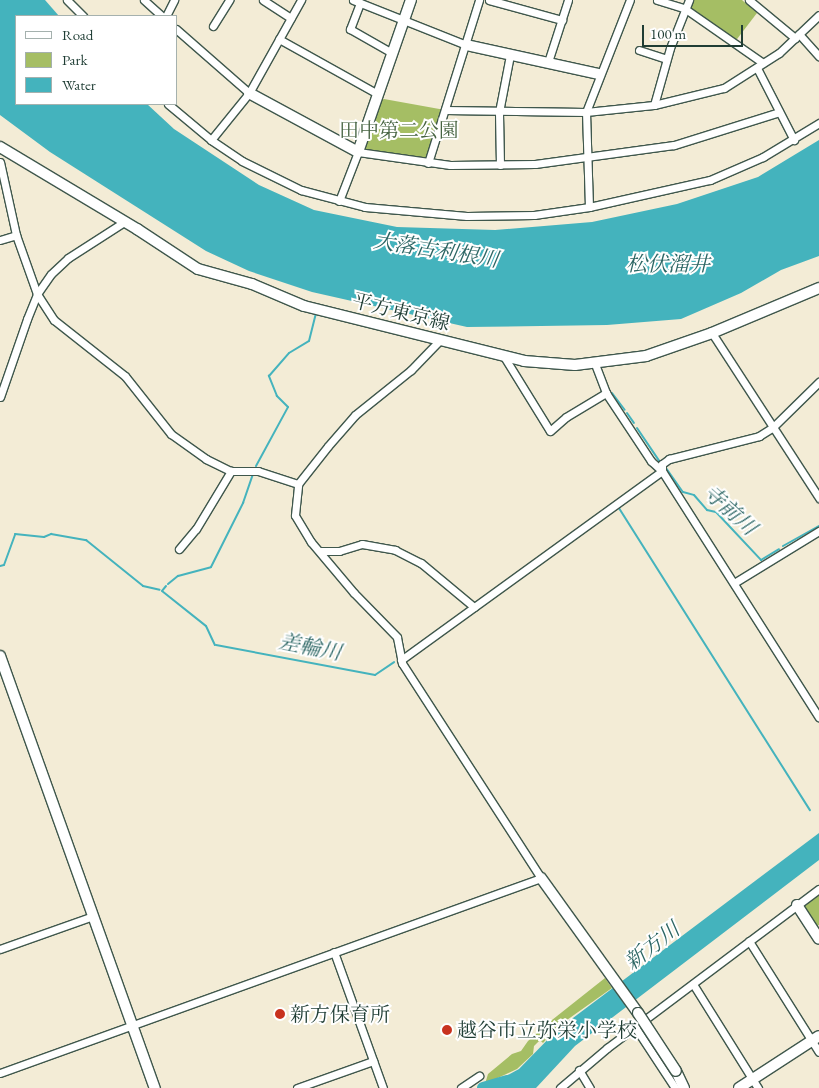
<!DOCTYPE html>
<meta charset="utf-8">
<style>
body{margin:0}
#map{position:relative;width:819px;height:1088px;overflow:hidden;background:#f3ecd6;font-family:"EB Garamond","Noto Serif JP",serif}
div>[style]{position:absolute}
.green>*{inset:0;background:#a5be64}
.water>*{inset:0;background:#44b3bd}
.stream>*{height:2px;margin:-1px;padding:0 1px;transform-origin:1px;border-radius:1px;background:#44b3bd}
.river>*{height:12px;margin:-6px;padding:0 6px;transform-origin:6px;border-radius:6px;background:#44b3bd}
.roads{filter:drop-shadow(1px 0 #3f574c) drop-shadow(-1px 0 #3f574c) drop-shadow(0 1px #3f574c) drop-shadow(0 -1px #3f574c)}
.street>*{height:7px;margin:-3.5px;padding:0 3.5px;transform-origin:3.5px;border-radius:3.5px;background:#fff}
.secondary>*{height:10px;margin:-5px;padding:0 5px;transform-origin:5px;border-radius:5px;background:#fff}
.bridges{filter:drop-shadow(1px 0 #3f574c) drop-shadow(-1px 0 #3f574c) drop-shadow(0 1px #3f574c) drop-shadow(0 -1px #3f574c)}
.secondary-bridge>*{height:10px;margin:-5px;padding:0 5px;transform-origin:5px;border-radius:5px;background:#fff}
.dots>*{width:14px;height:14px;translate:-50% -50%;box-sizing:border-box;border:2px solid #fff;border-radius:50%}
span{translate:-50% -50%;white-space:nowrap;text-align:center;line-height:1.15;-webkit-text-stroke:4px #fff;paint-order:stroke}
.park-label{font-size:20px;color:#476442}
.street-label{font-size:20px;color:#1f3d34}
.poi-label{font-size:20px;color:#1f3d34}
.left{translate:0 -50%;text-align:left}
.water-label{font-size:21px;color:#2c6664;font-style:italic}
.legend{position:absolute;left:15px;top:15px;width:162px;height:90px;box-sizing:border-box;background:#fff;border:1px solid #a5b1ae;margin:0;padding:6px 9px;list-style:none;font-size:15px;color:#1f3d34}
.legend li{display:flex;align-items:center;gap:10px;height:25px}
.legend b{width:25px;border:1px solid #a5b1ae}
.scale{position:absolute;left:642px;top:25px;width:101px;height:22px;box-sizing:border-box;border:2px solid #1f3d34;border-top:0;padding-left:6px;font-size:15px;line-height:18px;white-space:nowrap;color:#1f3d34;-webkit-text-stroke:4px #fff;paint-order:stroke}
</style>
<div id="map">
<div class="green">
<div style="clip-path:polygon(692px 0,742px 0,757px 13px,734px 43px,686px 10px)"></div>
<div style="clip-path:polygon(384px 99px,445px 110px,428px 163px,358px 152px,379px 101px)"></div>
<div style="clip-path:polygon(819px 893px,819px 925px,817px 926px,804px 906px)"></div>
<div style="clip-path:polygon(605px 978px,612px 988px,557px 1027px,543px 1043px,540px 1040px,534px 1046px,533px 1054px,517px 1069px,485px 1084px,488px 1074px,512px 1054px,521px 1051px,528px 1041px,552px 1020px)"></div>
</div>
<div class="water">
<div style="clip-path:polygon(0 0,45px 0,59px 16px,16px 16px,16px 104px,147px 104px,174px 129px,259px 185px,314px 210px,397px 227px,495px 230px,592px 222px,677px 204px,758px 177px,819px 140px,819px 256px,781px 270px,741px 293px,681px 319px,607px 325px,467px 327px,312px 292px,249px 271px,206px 251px,50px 152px,0 115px)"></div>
<div style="clip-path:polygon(819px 833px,819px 860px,575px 1046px,536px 1088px,491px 1088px,491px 1084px,519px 1069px,557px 1030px)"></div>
</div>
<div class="stream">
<div style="left:612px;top:393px;width:21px;rotate:53deg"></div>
<div style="left:627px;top:413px;width:12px;rotate:55deg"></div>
<div style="left:637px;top:428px;width:40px;rotate:56deg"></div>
<div style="left:256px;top:466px;width:67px;rotate:-61.5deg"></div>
<div style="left:288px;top:407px;width:16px;rotate:-135deg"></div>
<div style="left:277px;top:396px;width:22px;rotate:-112deg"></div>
<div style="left:269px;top:376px;width:30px;rotate:-49deg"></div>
<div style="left:289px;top:353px;width:23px;rotate:-31deg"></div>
<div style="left:309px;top:341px;width:30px;rotate:-76deg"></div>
<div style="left:666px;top:468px;width:29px;rotate:55deg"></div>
<div style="left:683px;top:492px;width:11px;rotate:15deg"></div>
<div style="left:694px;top:495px;width:20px;rotate:49deg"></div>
<div style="left:707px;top:510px;width:9px;rotate:13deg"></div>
<div style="left:716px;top:512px;width:66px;rotate:46.8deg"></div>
<div style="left:761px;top:560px;width:21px;rotate:-31deg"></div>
<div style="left:617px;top:505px;width:361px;rotate:57.7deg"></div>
<div style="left:783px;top:546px;width:41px;rotate:-29.1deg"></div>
<div style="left:0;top:566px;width:4px;rotate:-14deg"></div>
<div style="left:4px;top:565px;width:33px;rotate:-70deg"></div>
<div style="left:15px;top:534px;width:29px;rotate:6deg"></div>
<div style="left:44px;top:537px;width:8px;rotate:-23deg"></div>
<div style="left:51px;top:534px;width:36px;rotate:10deg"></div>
<div style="left:86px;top:540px;width:73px;rotate:38.9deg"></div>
<div style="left:143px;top:586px;width:17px;rotate:13deg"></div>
<div style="left:168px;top:584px;width:13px;rotate:-39deg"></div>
<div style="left:178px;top:576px;width:34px;rotate:-15deg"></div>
<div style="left:211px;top:567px;width:72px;rotate:-63.4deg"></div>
<div style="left:243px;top:503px;width:31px;rotate:-71deg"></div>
<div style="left:166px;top:586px;width:6px;rotate:129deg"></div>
<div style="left:162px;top:591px;width:56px;rotate:38.5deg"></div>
<div style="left:206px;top:626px;width:21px;rotate:65deg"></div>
<div style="left:216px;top:645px;width:162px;rotate:10.7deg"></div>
<div style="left:375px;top:675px;width:23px;rotate:-34deg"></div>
</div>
<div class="river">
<div style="left:483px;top:1088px;width:25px;rotate:-16deg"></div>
</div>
<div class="roads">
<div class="street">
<div style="left:67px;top:0;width:23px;rotate:45deg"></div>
<div style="left:144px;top:0;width:24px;rotate:42deg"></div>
<div style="left:263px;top:0;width:33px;rotate:33deg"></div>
<div style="left:353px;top:0;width:122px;rotate:21.7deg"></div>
<div style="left:489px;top:0;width:76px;rotate:15.3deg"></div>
<div style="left:657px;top:0;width:28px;rotate:17deg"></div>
<div style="left:684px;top:8px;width:96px;rotate:34.8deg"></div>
<div style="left:749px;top:0;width:60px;rotate:39.6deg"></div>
<div style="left:360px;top:3px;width:28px;rotate:111deg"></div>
<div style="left:350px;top:29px;width:48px;rotate:29.7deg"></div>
<div style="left:166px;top:16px;width:18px;rotate:-63deg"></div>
<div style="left:213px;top:26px;width:31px;rotate:-58deg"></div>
<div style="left:176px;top:29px;width:97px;rotate:41.2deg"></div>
<div style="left:799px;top:34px;width:30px;rotate:48deg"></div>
<div style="left:279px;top:39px;width:113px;rotate:29.1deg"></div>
<div style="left:639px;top:50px;width:28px;rotate:18deg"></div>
<div style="left:548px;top:62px;width:65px;rotate:-72.1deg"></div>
<div style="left:757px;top:68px;width:81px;rotate:62.8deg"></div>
<div style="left:168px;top:104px;width:56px;rotate:39.9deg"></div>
<div style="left:211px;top:140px;width:37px;rotate:34deg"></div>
<div style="left:242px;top:161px;width:66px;rotate:26.2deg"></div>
<div style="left:301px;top:190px;width:66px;rotate:14.9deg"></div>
<div style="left:365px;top:207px;width:102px;rotate:5deg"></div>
<div style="left:467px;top:216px;width:67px;rotate:-0.9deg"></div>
<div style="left:534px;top:215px;width:56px;rotate:-8.3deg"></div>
<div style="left:589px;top:207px;width:124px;rotate:-12.6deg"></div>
<div style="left:710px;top:180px;width:58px;rotate:-23.5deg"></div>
<div style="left:763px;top:157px;width:66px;rotate:-31.3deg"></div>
<div style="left:654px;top:105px;width:59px;rotate:-74.3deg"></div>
<div style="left:670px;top:48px;width:52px;rotate:-68.4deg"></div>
<div style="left:445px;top:110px;width:141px;rotate:0.8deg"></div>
<div style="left:586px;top:112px;width:68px;rotate:-5.9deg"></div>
<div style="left:654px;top:105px;width:72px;rotate:-13.7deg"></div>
<div style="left:724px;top:88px;width:65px;rotate:-32.5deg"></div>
<div style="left:779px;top:53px;width:55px;rotate:-43.5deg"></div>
<div style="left:211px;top:140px;width:60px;rotate:-51deg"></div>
<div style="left:249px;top:93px;width:107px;rotate:-60.8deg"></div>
<div style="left:0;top:162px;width:75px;rotate:77.6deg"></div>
<div style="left:16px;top:235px;width:63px;rotate:70.4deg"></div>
<div style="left:37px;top:294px;width:31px;rotate:57deg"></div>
<div style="left:54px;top:320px;width:90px;rotate:38.3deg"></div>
<div style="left:125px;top:376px;width:74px;rotate:51.6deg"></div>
<div style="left:171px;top:434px;width:43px;rotate:35.5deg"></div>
<div style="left:206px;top:459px;width:28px;rotate:26deg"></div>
<div style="left:231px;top:471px;width:27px"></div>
<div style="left:258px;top:471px;width:42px;rotate:18deg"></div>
<div style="left:428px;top:163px;width:171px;rotate:-72.6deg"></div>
<div style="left:500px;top:165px;width:53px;rotate:-91.1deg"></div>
<div style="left:499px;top:112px;width:58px;rotate:-79.1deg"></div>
<div style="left:339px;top:201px;width:53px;rotate:-68.8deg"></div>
<div style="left:358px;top:152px;width:93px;rotate:8deg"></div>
<div style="left:450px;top:165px;width:85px;rotate:-0.7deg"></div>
<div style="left:535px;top:164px;width:140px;rotate:-7.8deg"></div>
<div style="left:674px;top:145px;width:110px;rotate:-17.4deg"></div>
<div style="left:589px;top:207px;width:95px;rotate:-91.8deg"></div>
<div style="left:586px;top:112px;width:120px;rotate:-68.6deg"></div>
<div style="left:0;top:240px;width:17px;rotate:-17deg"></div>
<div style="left:712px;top:333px;width:197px;rotate:57deg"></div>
<div style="left:503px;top:355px;width:89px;rotate:58.3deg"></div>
<div style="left:550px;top:431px;width:21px;rotate:-41deg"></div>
<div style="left:566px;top:417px;width:47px;rotate:-31deg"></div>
<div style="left:595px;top:364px;width:31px;rotate:69deg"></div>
<div style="left:606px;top:393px;width:82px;rotate:56.5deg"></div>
<div style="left:651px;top:461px;width:15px;rotate:42deg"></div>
<div style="left:662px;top:471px;width:292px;rotate:57.5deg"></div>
<div style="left:0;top:397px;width:83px;rotate:-70.9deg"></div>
<div style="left:27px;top:319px;width:27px;rotate:-68deg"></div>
<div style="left:37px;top:294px;width:24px;rotate:-55deg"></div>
<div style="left:51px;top:274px;width:23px;rotate:-43deg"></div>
<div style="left:68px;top:258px;width:67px;rotate:-32.7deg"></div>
<div style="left:179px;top:549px;width:26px;rotate:-50deg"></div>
<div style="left:196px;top:529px;width:68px;rotate:-58.9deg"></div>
<div style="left:320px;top:551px;width:19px"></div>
<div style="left:339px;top:551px;width:24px;rotate:-17deg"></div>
<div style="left:362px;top:544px;width:34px;rotate:10deg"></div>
<div style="left:395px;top:550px;width:29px;rotate:27deg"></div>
<div style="left:421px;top:563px;width:69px;rotate:39.7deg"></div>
<div style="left:734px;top:583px;width:100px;rotate:-31.5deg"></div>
<div style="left:401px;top:660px;width:322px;rotate:-35.9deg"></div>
<div style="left:662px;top:471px;width:7px;rotate:-90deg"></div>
<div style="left:662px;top:464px;width:9px;rotate:-36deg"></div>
<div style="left:669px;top:459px;width:93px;rotate:-14.3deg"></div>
<div style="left:759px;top:436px;width:15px;rotate:-32deg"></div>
<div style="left:772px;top:428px;width:66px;rotate:-44.4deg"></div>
<div style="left:749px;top:941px;width:131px;rotate:57.8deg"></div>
<div style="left:0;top:949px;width:99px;rotate:-19.5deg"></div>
<div style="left:334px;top:952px;width:145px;rotate:70.2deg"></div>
<div style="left:693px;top:984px;width:123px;rotate:58deg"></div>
<div style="left:635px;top:1027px;width:73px;rotate:56.7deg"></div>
<div style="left:579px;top:1070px;width:21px;rotate:59deg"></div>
<div style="left:0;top:1073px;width:575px;rotate:-19.82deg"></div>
<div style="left:541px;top:878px;width:256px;rotate:-122.9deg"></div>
<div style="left:402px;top:663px;width:26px;rotate:-101deg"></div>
<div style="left:397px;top:637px;width:62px;rotate:-134.3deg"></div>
<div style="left:354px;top:593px;width:67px;rotate:-130.1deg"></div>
<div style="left:311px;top:542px;width:31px;rotate:-121deg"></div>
<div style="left:295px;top:515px;width:31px;rotate:-84deg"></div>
<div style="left:298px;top:484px;width:48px;rotate:-51.7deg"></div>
<div style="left:328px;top:446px;width:41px;rotate:-48.9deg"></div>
<div style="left:355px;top:415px;width:72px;rotate:-38.8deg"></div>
<div style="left:411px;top:370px;width:42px;rotate:-46deg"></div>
<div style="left:297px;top:1088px;width:81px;rotate:-19.6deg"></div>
<div style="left:461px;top:1088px;width:22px;rotate:-34deg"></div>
<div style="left:560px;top:1088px;width:62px;rotate:-40.4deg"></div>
<div style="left:607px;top:1048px;width:265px;rotate:-36.9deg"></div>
</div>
<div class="secondary">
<div style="left:466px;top:45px;width:136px;rotate:12.3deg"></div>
<div style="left:249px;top:93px;width:124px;rotate:28.4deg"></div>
<div style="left:358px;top:152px;width:161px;rotate:-70.8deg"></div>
<div style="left:0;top:147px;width:160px;rotate:30.9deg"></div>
<div style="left:137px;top:229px;width:73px;rotate:33.3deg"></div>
<div style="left:198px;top:269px;width:56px;rotate:15.5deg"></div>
<div style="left:252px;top:284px;width:56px;rotate:22.9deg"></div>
<div style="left:304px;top:306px;width:227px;rotate:14deg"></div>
<div style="left:524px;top:361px;width:51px;rotate:4.5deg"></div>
<div style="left:575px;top:365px;width:72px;rotate:-7.2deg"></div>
<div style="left:646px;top:356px;width:70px;rotate:-19.2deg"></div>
<div style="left:712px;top:333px;width:116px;rotate:-22.8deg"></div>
<div style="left:0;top:656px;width:459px;rotate:70.3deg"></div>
<div style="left:541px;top:878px;width:166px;rotate:54.3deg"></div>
<div style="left:797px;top:905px;width:40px;rotate:57.1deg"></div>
<div style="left:676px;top:1071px;width:19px;rotate:65deg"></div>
<div style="left:739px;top:1088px;width:95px;rotate:-33deg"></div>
</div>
</div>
<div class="bridges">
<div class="secondary-bridge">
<div style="left:638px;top:1013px;width:69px;rotate:56.8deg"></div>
</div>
</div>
<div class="dots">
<div style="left:280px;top:1014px;background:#c8321e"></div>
<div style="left:447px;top:1030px;background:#c8321e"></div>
</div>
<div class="park-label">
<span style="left:399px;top:130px">田中第二公園</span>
</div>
<div class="street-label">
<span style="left:401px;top:312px;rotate:14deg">平方東京線</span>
</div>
<div class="poi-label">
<span class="left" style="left:290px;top:1014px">新方保育所</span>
<span class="left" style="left:457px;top:1030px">越谷市立弥栄小学校</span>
</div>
<div class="water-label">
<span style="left:436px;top:250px;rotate:9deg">大落古利根川</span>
<span style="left:668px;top:264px">松伏溜井</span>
<span style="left:730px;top:510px;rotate:42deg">寺前川</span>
<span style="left:310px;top:647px;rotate:11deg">差輪川</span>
<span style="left:652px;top:946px;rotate:-38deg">新方川</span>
</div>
<ul class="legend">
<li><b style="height:6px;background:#fff"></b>Road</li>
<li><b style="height:14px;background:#a5be64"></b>Park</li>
<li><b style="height:14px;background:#44b3bd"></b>Water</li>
</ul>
<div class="scale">100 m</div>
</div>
